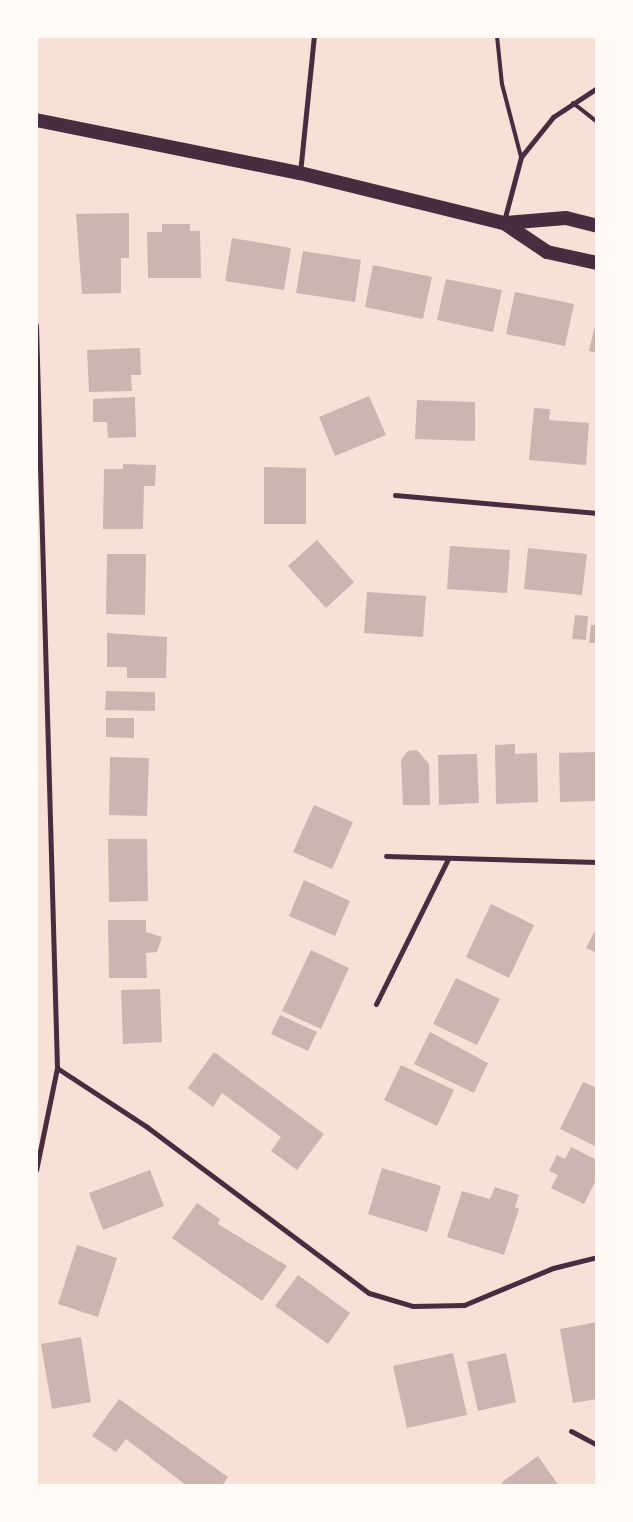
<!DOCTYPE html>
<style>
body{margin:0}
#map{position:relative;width:633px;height:1522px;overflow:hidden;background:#f7e1d7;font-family:"Nunito Sans",sans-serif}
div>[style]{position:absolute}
.building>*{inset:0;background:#ccb4b1}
.service>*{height:4px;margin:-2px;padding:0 2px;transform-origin:2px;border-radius:2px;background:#4a2c40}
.minor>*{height:5px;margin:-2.5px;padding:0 2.5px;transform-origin:2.5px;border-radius:2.5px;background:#4a2c40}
.trunk>*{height:14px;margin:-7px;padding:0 7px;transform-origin:7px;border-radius:7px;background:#4a2c40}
span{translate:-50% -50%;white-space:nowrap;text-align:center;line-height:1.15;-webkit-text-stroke:4.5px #fffaf5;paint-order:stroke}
.frame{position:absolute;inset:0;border:38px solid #fffaf5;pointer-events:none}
</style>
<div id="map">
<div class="building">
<div style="clip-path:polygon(129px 213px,129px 258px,121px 258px,121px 293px,82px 294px,76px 214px)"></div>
<div style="clip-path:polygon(162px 224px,190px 224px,190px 231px,200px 231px,201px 278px,148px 278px,147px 232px,162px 232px)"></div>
<div style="clip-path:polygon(232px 238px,291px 248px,284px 290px,225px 281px)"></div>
<div style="clip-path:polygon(303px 251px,361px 260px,355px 302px,296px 293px)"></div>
<div style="clip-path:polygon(373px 265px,432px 277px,423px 319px,365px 307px)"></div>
<div style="clip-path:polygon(446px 279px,502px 290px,493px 332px,437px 320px)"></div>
<div style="clip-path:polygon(515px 292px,574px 304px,565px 346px,506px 334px)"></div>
<div style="clip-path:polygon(596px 321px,597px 321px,597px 353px,589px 351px)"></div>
<div style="clip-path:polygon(140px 348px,141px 375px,131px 375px,132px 391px,89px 392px,87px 350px)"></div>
<div style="clip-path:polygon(369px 396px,386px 435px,335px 456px,319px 417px)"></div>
<div style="clip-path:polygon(135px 397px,136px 437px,108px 438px,107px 422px,93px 422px,93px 399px)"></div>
<div style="clip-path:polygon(417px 400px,475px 402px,475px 441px,415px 439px)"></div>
<div style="clip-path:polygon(534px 408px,550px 409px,549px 420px,589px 423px,586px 465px,529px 460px)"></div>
<div style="clip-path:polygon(123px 464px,156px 465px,155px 486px,144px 486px,143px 529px,103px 529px,104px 469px,123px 469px)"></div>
<div style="clip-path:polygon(264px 467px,306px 468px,306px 524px,264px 524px)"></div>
<div style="clip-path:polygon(317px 540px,354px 582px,326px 608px,288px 566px)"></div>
<div style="clip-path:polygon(450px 546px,510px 550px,507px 593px,447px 589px)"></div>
<div style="clip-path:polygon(528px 548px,587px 554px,582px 595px,524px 589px)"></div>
<div style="clip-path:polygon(107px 554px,146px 554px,145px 615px,106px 614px)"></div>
<div style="clip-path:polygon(367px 592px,426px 596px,423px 637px,364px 633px)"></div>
<div style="clip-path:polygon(575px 615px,588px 616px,586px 640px,572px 639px)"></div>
<div style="clip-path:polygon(591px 625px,597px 625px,597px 643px,589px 643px)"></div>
<div style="clip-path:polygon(107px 633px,167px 637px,166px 678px,127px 678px,127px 667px,107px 667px)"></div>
<div style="clip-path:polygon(106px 691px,155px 692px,155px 711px,105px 710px)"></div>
<div style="clip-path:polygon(106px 718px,134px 718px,134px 738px,106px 737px)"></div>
<div style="clip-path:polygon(515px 744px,515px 754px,537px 753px,538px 802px,496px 804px,495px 745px)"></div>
<div style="clip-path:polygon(417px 750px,429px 764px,430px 805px,403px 805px,401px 760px,408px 751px)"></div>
<div style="clip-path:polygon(596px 752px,597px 801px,560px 802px,559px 753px)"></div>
<div style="clip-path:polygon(477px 754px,479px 803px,439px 805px,438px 755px)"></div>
<div style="clip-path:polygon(110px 757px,149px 758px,147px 816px,109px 815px)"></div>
<div style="clip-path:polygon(314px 805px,353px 822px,332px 869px,293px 852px)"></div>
<div style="clip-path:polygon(108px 839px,147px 839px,148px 901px,109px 902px)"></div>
<div style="clip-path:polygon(304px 880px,350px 901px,335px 936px,289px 916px)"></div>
<div style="clip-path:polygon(491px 904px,534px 925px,509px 978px,466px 957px)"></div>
<div style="clip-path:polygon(108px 920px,146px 920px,146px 932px,162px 937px,157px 952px,146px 953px,147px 978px,109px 978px)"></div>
<div style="clip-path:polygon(597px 927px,597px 953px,586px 948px)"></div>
<div style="clip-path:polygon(311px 950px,349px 968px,321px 1029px,282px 1011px)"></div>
<div style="clip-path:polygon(456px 978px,500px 999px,477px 1045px,433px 1024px)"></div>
<div style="clip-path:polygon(160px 989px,162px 1042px,123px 1044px,121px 990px)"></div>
<div style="clip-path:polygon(280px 1015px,317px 1032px,308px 1051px,271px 1034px)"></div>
<div style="clip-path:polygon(430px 1032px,488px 1063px,474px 1093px,414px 1064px)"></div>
<div style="clip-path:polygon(214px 1052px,324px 1134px,297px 1170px,271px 1151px,281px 1137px,222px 1093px,213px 1107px,188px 1088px)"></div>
<div style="clip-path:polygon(401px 1065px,454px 1090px,437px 1126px,384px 1100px)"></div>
<div style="clip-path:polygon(583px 1082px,597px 1088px,597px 1147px,560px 1129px)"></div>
<div style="clip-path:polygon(571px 1147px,597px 1160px,597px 1178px,584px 1204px,551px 1188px,558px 1175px,549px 1171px,557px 1155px,565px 1159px)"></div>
<div style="clip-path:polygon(382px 1168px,441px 1186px,427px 1232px,368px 1214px)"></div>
<div style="clip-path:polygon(150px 1170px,164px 1206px,103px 1230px,89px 1193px)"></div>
<div style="clip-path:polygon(495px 1187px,519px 1195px,515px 1207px,519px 1209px,504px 1255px,447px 1237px,462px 1191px,490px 1199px)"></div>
<div style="clip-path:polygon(197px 1203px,220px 1219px,218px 1224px,287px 1266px,262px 1301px,172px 1238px)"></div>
<div style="clip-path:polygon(77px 1245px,117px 1258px,98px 1317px,58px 1304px)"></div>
<div style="clip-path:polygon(298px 1275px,350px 1313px,328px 1344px,275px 1306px)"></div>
<div style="clip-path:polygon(597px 1322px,597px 1399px,573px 1403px,560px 1329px)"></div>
<div style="clip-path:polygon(81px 1337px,91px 1402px,52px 1409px,41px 1344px)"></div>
<div style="clip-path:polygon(453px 1353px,467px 1415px,407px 1428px,393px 1366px)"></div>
<div style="clip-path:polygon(506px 1353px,516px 1402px,478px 1411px,467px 1362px)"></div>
<div style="clip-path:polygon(119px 1399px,228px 1477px,222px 1486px,187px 1486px,126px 1439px,116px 1452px,92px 1436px)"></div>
<div style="clip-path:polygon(538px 1456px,559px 1486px,504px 1486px,502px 1482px)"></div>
</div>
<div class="service">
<div style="left:497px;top:36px;width:48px;rotate:84.1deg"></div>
<div style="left:502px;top:84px;width:75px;rotate:75.4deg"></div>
<div style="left:573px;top:103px;width:31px;rotate:38deg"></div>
</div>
<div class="minor">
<div style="left:300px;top:173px;width:138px;rotate:-84.2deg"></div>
<div style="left:504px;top:221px;width:66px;rotate:-75.1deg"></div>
<div style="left:521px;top:157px;width:51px;rotate:-51.3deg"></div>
<div style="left:553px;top:117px;width:53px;rotate:-33.4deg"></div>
<div style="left:36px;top:325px;width:743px;rotate:88.38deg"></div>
<div style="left:57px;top:1068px;width:104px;rotate:101.6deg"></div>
<div style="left:395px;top:495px;width:203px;rotate:5.1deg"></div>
<div style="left:386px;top:856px;width:211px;rotate:1.6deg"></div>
<div style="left:376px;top:1004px;width:162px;rotate:-63.6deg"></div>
<div style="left:57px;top:1068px;width:108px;rotate:33.2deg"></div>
<div style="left:147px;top:1127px;width:277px;rotate:36.8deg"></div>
<div style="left:369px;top:1293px;width:46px;rotate:16.5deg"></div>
<div style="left:413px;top:1306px;width:51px;rotate:-1.1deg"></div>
<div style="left:464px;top:1305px;width:96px;rotate:-22.6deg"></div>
<div style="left:553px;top:1268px;width:45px;rotate:-14deg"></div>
<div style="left:571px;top:1431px;width:30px;rotate:28deg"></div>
</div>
<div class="trunk">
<div style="left:36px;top:120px;width:269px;rotate:11.4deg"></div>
<div style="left:300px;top:173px;width:210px;rotate:13.8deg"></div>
<div style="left:504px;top:223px;width:62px;rotate:-4.6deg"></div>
<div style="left:566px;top:218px;width:32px;rotate:14deg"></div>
<div style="left:504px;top:223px;width:52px;rotate:34deg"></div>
<div style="left:547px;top:252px;width:51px;rotate:12.4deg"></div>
</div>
<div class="frame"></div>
</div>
